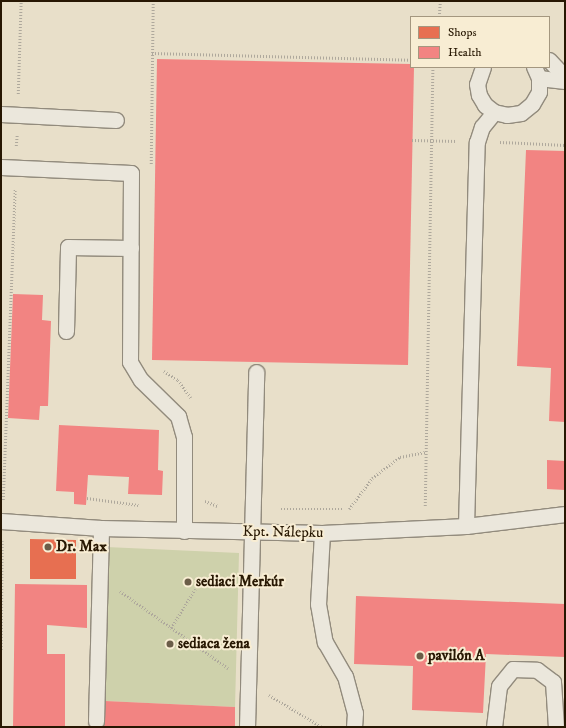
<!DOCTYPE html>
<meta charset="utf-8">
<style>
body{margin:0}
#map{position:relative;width:566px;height:728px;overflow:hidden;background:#e8dfc9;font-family:"IM FELL DW Pica",serif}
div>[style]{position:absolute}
.green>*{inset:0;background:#ced1ab}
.shops>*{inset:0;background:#e76f51}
.health>*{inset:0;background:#f28482}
.path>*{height:2.5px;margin-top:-1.25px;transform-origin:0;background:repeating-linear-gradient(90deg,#aea89c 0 1px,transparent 0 3px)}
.roads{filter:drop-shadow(1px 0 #928b7d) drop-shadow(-1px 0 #928b7d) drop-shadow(0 1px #928b7d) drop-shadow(0 -1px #928b7d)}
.service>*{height:15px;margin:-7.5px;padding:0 7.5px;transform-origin:7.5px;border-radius:7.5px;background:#ebe7dc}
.dots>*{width:11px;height:11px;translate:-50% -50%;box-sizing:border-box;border:2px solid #f8edd3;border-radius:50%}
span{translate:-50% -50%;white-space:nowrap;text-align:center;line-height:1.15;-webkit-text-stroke:4px #f8edd3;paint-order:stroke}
.street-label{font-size:15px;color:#271702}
.poi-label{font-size:15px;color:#271702;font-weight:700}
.left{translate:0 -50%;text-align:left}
.frame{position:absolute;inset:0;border:2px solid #271702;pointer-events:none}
.legend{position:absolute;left:410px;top:16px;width:140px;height:52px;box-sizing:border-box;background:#f8edd3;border:1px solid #a4977f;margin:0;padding:5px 7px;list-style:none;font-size:12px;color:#271702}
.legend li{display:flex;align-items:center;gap:8px;height:20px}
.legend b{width:20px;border:1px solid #a4977f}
</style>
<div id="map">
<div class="green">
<div style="clip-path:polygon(106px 547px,239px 553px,235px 707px,105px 701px)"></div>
</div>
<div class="shops">
<div style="clip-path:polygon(30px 539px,76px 540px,76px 579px,30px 579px)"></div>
</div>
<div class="health">
<div style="clip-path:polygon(157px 59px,411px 64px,414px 67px,408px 365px,152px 360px)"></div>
<div style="clip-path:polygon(526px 150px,565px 151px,565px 422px,549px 421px,551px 368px,517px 366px)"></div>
<div style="clip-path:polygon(13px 294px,43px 295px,42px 320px,51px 321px,48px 406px,40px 406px,39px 420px,8px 418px)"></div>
<div style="clip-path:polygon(59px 425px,159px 430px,158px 470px,163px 471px,162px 495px,128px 494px,129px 477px,88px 475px,86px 505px,74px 504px,74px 492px,56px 491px)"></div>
<div style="clip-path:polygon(547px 460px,565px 461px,565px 490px,547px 489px)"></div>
<div style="clip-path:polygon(15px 584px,87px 585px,87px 628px,47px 625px,47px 654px,65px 654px,65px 727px,13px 727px)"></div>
<div style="clip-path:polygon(356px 596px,565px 604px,565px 657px,486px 654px,483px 713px,412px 710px,413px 666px,354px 664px)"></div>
<div style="clip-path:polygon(105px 701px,235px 707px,235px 727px,104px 727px)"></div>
</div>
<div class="path">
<div style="left:439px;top:17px;width:16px;rotate:-86deg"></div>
<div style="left:152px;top:53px;width:259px;rotate:1.5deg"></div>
<div style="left:18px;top:94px;width:93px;rotate:-88.2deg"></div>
<div style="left:412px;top:140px;width:45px;rotate:1.3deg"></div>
<div style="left:500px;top:142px;width:65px;rotate:2.6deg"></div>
<div style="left:16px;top:146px;width:11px;rotate:-85deg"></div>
<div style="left:151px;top:164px;width:163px;rotate:-89.3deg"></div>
<div style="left:164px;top:371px;width:17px;rotate:33deg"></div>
<div style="left:178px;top:380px;width:22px;rotate:54deg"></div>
<div style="left:87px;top:498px;width:52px;rotate:7.7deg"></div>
<div style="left:3px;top:500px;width:311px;rotate:-87.8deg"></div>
<div style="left:205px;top:501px;width:14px;rotate:21deg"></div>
<div style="left:425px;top:506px;width:439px;rotate:-89deg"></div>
<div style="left:281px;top:509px;width:62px"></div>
<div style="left:349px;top:509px;width:39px;rotate:-53deg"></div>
<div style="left:372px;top:478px;width:35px;rotate:-37deg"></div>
<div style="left:400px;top:457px;width:26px;rotate:-11deg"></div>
<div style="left:120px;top:591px;width:133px;rotate:35.5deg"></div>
<div style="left:171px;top:628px;width:46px;rotate:-58.4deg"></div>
<div style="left:1px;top:650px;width:109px;rotate:-89.5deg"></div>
<div style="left:269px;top:695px;width:62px;rotate:31.1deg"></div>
</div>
<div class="roads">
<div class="service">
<div style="left:549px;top:60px;width:23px;rotate:47deg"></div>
<div style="left:483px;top:67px;width:18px;rotate:109deg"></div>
<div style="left:477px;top:84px;width:11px;rotate:80deg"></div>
<div style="left:479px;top:95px;width:12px;rotate:59deg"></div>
<div style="left:485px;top:105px;width:11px;rotate:38deg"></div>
<div style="left:494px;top:112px;width:13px;rotate:13deg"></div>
<div style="left:507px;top:115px;width:14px;rotate:-8deg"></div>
<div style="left:521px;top:113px;width:14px;rotate:-39deg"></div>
<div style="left:532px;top:104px;width:14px;rotate:-60deg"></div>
<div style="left:539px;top:92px;width:14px;rotate:-90deg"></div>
<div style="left:539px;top:78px;width:12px;rotate:-114deg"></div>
<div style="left:539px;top:78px;width:26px;rotate:7deg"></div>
<div style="left:1px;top:114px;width:115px;rotate:3deg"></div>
<div style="left:1px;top:167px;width:130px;rotate:2.6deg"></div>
<div style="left:131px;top:173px;width:189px;rotate:90.3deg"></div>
<div style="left:130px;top:362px;width:21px;rotate:59deg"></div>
<div style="left:141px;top:380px;width:52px;rotate:44.2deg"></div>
<div style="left:178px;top:416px;width:22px;rotate:74deg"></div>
<div style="left:184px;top:437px;width:94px;rotate:90deg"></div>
<div style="left:66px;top:331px;width:84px;rotate:-88.6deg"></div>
<div style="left:68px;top:247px;width:63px;rotate:0.9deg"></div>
<div style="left:1px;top:521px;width:100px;rotate:4deg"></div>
<div style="left:101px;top:528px;width:221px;rotate:1.3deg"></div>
<div style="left:322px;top:533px;width:144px;rotate:-2.8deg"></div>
<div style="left:466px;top:526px;width:100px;rotate:-6.9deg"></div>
<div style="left:466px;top:526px;width:384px;rotate:-88.4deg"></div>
<div style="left:477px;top:142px;width:16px;rotate:-72deg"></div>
<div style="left:482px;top:127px;width:19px;rotate:-51deg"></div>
<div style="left:322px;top:533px;width:71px;rotate:93.2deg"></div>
<div style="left:318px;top:604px;width:39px;rotate:80deg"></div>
<div style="left:325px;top:642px;width:39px;rotate:60deg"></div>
<div style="left:345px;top:676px;width:38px;rotate:75deg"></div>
<div style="left:355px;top:713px;width:14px;rotate:94deg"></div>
<div style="left:96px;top:721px;width:193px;rotate:-88.5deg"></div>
<div style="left:247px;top:727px;width:355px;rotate:-88.5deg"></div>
<div style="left:494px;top:727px;width:41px;rotate:-83deg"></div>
<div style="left:499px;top:686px;width:22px;rotate:-51deg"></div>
<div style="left:513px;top:669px;width:24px;rotate:2deg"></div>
<div style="left:537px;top:670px;width:20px;rotate:37deg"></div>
<div style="left:553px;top:682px;width:45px;rotate:86.2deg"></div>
</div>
</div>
<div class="dots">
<div style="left:48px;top:547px;background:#6b5d48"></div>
<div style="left:188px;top:582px;background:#6b5d48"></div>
<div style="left:170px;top:644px;background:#6b5d48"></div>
<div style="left:420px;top:656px;background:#6b5d48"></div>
</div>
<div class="street-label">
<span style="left:283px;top:532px;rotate:1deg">Kpt. Nálepku</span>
</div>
<div class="poi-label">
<span class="left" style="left:56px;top:547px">Dr. Max</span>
<span class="left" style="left:196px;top:582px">sediaci Merkúr</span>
<span class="left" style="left:178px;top:644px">sediaca žena</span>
<span class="left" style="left:428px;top:656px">pavilón A</span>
</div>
<div class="frame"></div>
<ul class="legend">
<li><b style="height:11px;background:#e76f51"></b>Shops</li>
<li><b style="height:11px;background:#f28482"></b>Health</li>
</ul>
</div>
